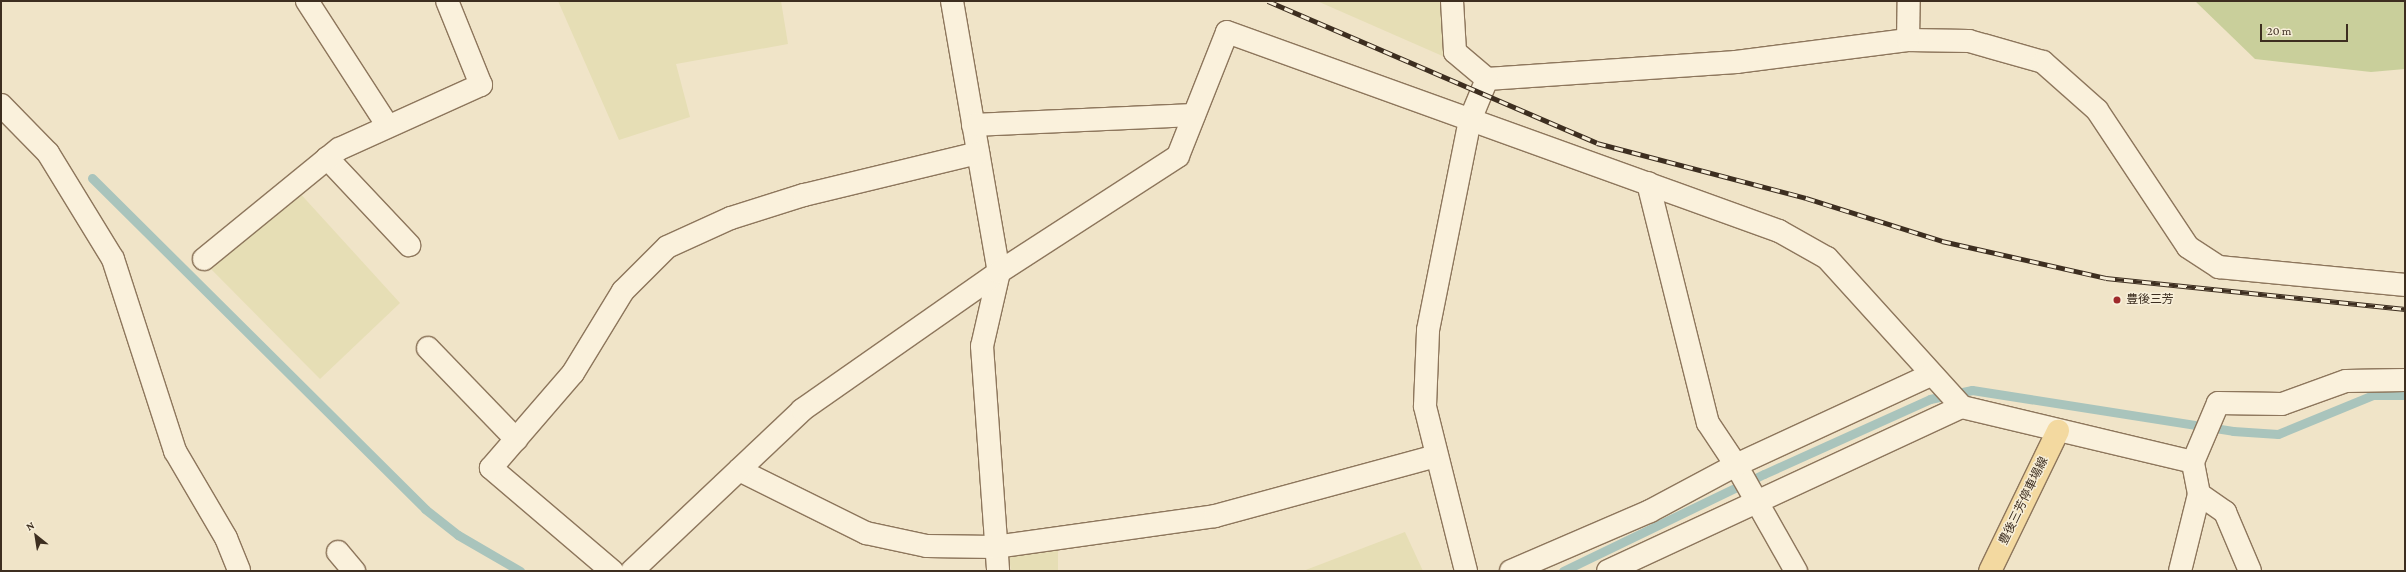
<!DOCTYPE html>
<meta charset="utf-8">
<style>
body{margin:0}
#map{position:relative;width:2406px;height:572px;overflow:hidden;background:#f0e4c8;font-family:"Crimson Pro","Noto Sans JP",serif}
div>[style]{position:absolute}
.farmland>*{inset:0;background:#e6deb5}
.green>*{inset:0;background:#c9cf9b}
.stream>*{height:9px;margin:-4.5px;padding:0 4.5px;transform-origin:4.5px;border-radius:4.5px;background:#a9c4bc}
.roads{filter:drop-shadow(1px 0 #8d765c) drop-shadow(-1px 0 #8d765c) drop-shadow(0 1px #8d765c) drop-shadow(0 -1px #8d765c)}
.minor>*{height:22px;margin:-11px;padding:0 11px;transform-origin:11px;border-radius:11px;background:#faf1dc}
.major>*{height:22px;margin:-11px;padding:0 11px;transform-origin:11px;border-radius:11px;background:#f3d9a0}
.rail>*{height:4.5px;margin-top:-2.25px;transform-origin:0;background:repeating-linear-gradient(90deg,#f7eed8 0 9px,#3d2e20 0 18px);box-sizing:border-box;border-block:1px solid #3d2e20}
.dots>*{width:11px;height:11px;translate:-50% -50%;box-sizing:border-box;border:2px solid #f7eed8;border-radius:50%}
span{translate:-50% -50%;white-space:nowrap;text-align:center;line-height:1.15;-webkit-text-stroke:3px #f7eed8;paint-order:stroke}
.poi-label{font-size:12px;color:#3d2e20}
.left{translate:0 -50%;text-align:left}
.street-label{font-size:12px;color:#3d2e20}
.frame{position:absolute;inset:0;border:2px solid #3d2e20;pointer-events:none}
.north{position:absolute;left:16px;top:516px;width:40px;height:40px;-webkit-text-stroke:3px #f7eed8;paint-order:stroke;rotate:330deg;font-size:11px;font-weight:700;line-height:16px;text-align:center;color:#3d2e20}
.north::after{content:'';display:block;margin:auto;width:14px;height:18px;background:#3d2e20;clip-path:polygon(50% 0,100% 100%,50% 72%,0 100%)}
.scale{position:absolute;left:2260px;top:24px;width:88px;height:18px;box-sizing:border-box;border:2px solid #3d2e20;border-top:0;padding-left:5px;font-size:12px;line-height:14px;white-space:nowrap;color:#3d2e20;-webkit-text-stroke:3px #f7eed8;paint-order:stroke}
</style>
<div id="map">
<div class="farmland">
<div style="clip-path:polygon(558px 1px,781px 1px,788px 44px,676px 64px,690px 117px,619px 140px)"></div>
<div style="clip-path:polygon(1317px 1px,1443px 1px,1447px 58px)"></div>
<div style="clip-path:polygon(297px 190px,400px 303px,320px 379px,206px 264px)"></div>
<div style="clip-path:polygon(1405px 532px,1423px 571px,1303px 571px)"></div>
<div style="clip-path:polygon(1058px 549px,1058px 571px,1011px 571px,1009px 557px)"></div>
</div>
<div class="green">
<div style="clip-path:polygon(2195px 1px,2405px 1px,2405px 69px,2371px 72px,2255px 59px)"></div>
</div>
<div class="stream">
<div style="left:92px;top:178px;width:470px;rotate:44.8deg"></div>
<div style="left:425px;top:509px;width:42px;rotate:38.2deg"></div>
<div style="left:458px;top:535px;width:72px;rotate:30.1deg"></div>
<div style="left:1563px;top:571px;width:223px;rotate:-25.8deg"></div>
<div style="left:1764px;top:474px;width:182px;rotate:-24.3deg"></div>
<div style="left:1930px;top:399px;width:43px;rotate:-12.1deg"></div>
<div style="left:1972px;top:390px;width:264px;rotate:8.9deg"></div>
<div style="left:2233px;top:431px;width:45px;rotate:3.8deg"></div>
<div style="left:2278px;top:434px;width:103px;rotate:-22.3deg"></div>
<div style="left:2373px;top:395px;width:32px"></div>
</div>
<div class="roads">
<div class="minor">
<div style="left:307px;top:1px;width:149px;rotate:57.1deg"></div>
<div style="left:952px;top:1px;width:275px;rotate:80.2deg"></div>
<div style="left:999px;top:272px;width:76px;rotate:102.9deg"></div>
<div style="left:982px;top:346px;width:226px;rotate:85.9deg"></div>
<div style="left:1452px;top:1px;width:51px;rotate:86.6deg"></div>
<div style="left:1455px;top:52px;width:42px;rotate:40.2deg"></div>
<div style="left:1487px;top:79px;width:250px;rotate:-3.9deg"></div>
<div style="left:1736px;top:62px;width:173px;rotate:-7.3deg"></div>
<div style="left:1908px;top:40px;width:61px;rotate:0.9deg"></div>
<div style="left:1969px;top:41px;width:77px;rotate:15.8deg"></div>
<div style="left:2043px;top:62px;width:72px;rotate:41.6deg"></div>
<div style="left:2097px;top:110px;width:164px;rotate:56.4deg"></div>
<div style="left:2188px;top:247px;width:37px;rotate:33deg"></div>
<div style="left:2219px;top:267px;width:187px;rotate:5.5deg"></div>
<div style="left:1908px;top:40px;width:39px;rotate:-89deg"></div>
<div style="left:1px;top:105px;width:67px;rotate:45.6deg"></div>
<div style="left:48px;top:153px;width:124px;rotate:58.5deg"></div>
<div style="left:113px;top:259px;width:202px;rotate:72.1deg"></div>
<div style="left:175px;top:451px;width:101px;rotate:59.6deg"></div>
<div style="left:226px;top:538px;width:35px;rotate:68deg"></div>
<div style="left:973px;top:125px;width:221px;rotate:-2.6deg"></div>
<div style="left:327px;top:158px;width:120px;rotate:46.7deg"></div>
<div style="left:1648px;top:183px;width:247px;rotate:76deg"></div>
<div style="left:1708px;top:423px;width:50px;rotate:56.3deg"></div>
<div style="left:1736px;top:465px;width:122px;rotate:60.5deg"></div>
<div style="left:204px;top:259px;width:174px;rotate:-39.2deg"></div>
<div style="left:339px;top:149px;width:156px;rotate:-24.3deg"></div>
<div style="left:481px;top:85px;width:91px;rotate:-112deg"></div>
<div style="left:428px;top:348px;width:127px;rotate:46deg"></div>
<div style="left:739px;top:470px;width:142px;rotate:26.4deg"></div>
<div style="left:866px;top:533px;width:62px;rotate:12deg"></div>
<div style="left:927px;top:546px;width:68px;rotate:0.8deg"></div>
<div style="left:995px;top:547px;width:222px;rotate:-8deg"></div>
<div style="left:1215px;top:516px;width:229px;rotate:-15.2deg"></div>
<div style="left:2199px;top:494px;width:32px;rotate:35deg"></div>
<div style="left:2225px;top:512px;width:64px;rotate:67deg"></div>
<div style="left:338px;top:552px;width:25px;rotate:50deg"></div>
<div style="left:612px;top:571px;width:159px;rotate:-139.6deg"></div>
<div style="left:491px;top:468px;width:125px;rotate:-49.2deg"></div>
<div style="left:573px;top:373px;width:96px;rotate:-58.6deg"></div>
<div style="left:623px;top:291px;width:62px;rotate:-45deg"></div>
<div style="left:667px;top:247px;width:70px;rotate:-24.4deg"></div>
<div style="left:731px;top:218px;width:77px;rotate:-17.5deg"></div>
<div style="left:804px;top:195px;width:179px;rotate:-13.6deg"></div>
<div style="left:632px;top:571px;width:234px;rotate:-43.4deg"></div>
<div style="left:802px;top:410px;width:241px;rotate:-35deg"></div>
<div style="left:999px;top:272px;width:213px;rotate:-32.9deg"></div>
<div style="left:1178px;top:156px;width:133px;rotate:-68.4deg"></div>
<div style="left:1227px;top:32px;width:587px;rotate:19.82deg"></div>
<div style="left:1779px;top:231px;width:55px;rotate:29.4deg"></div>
<div style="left:1827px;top:258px;width:201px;rotate:47.8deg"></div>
<div style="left:1962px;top:407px;width:237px;rotate:13.4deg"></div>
<div style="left:1466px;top:571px;width:170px;rotate:-104deg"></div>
<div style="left:1425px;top:406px;width:76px;rotate:-87.7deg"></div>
<div style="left:1428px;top:330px;width:214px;rotate:-78.7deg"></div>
<div style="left:1470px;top:120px;width:44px;rotate:-67.5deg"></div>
<div style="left:1511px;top:571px;width:151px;rotate:-23.3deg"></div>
<div style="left:1650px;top:511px;width:98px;rotate:-28.1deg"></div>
<div style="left:1736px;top:465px;width:215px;rotate:-24.8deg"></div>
<div style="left:1608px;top:571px;width:390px;rotate:-24.9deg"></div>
<div style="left:2180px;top:571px;width:79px;rotate:-76.1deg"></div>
<div style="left:2199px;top:494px;width:33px;rotate:-101deg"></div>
<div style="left:2193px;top:462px;width:64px;rotate:-67deg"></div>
<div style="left:2218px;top:403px;width:64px;rotate:0.9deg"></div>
<div style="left:2282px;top:404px;width:68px;rotate:-19.8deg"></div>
<div style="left:2346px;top:381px;width:59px;rotate:-1deg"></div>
</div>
<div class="major">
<div style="left:1990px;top:571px;width:156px;rotate:-64.1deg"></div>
</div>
</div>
<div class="rail">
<div style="left:1268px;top:1px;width:358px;rotate:23.3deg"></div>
<div style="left:1597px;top:143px;width:216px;rotate:14.7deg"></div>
<div style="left:1806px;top:198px;width:143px;rotate:17.5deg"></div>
<div style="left:1942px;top:241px;width:168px;rotate:12.7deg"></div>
<div style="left:2106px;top:278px;width:301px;rotate:5.9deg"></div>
</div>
<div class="dots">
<div style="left:2117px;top:300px;background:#9e2a2b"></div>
</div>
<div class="poi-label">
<span class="left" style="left:2126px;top:300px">豊後三芳</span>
</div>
<div class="street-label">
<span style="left:2024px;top:501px;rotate:-64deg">豊後三芳停車場線</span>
</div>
<div class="frame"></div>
<div class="north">N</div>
<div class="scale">20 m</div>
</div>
